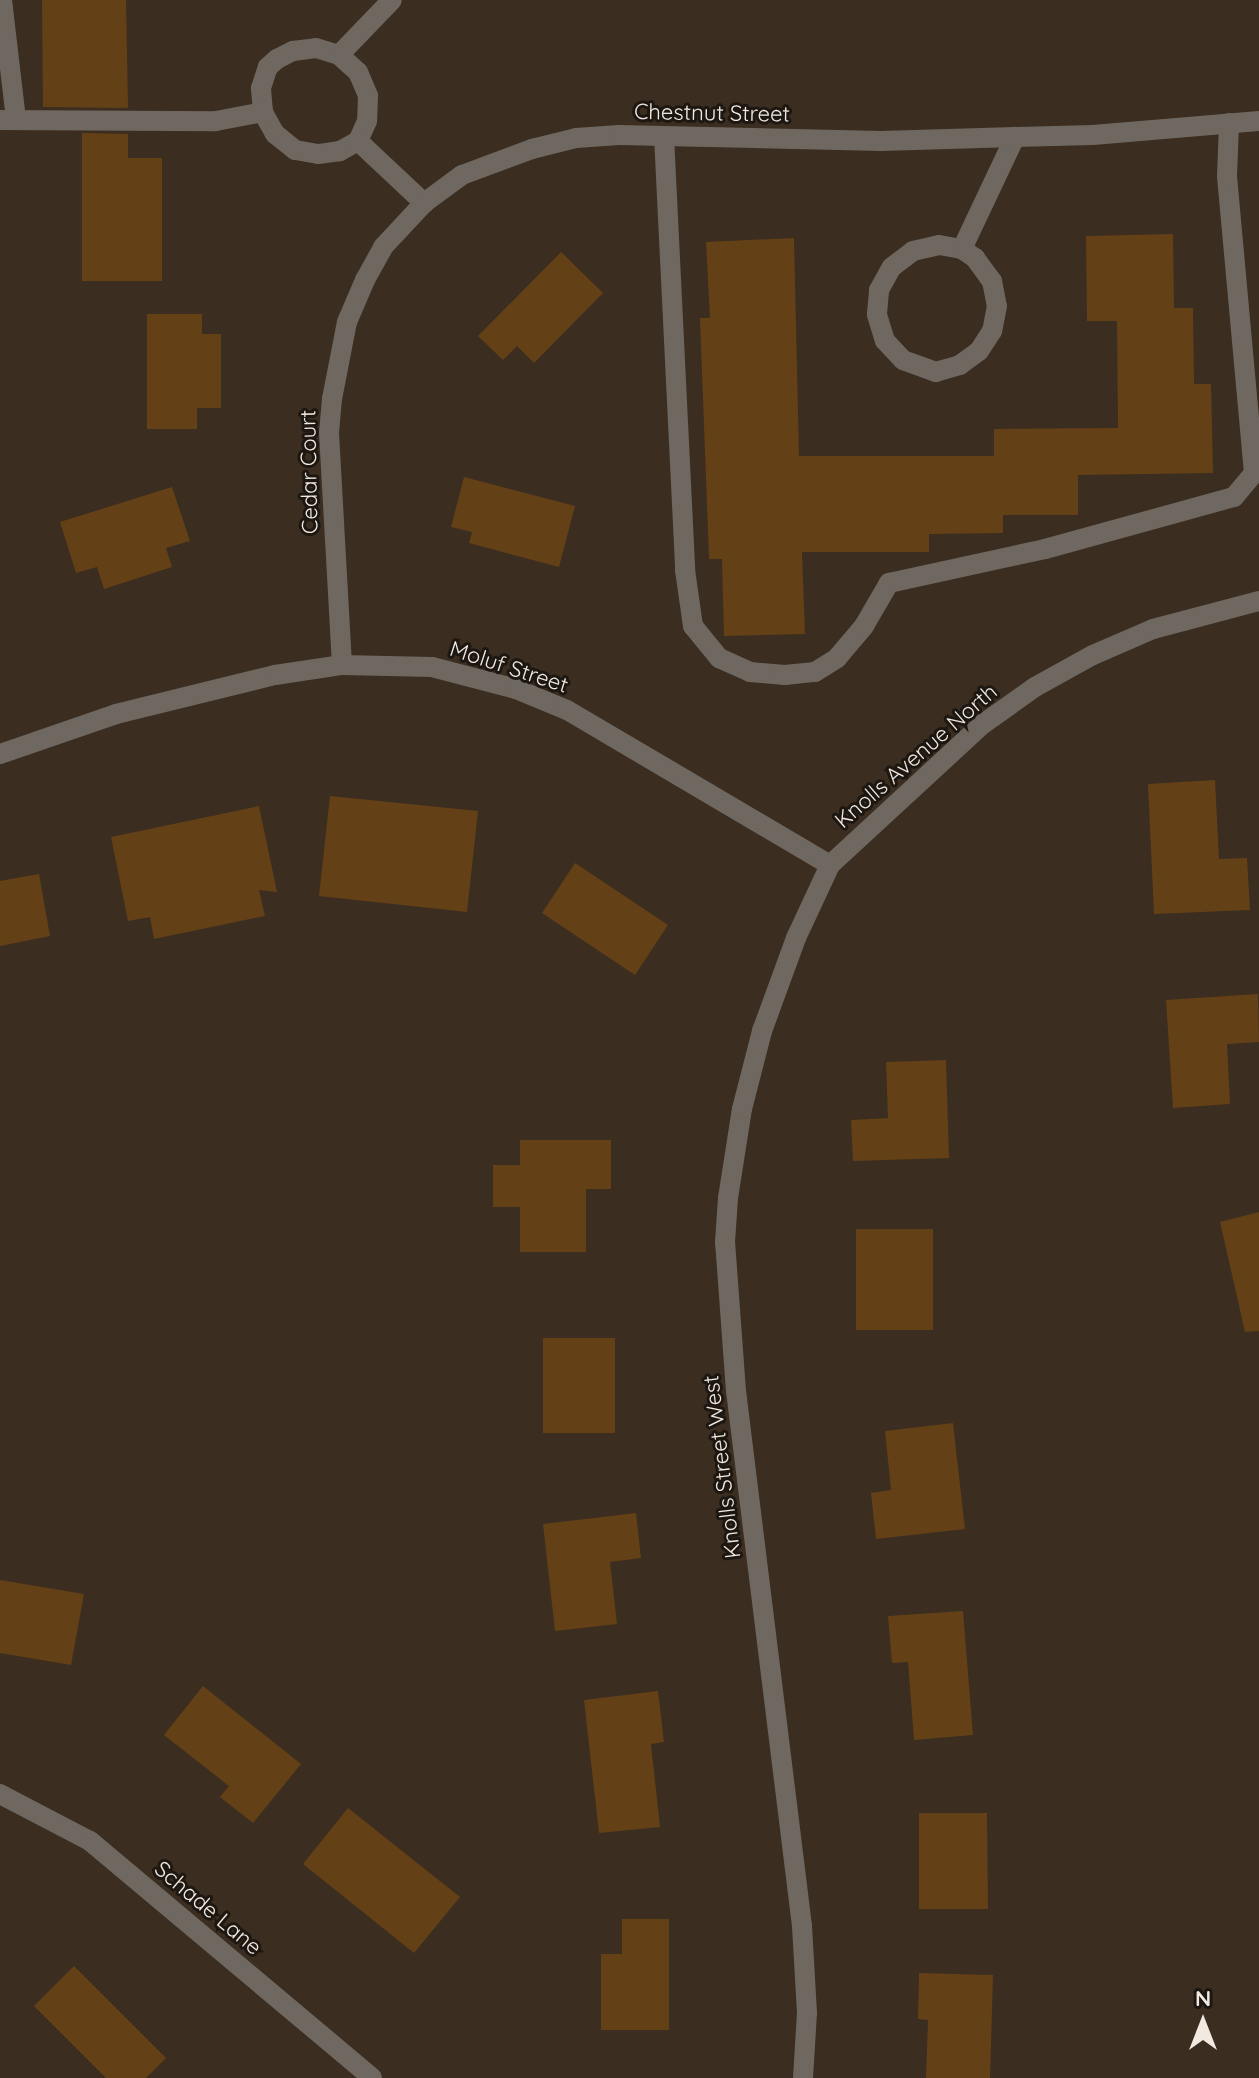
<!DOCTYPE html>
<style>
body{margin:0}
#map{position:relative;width:1259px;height:2078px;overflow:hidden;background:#3b2d20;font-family:Quicksand,sans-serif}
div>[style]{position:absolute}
.building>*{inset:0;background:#644016}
.minor>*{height:20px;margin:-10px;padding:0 10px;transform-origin:10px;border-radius:10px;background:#6f6861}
span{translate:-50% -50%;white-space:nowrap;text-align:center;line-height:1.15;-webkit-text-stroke:6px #1d1711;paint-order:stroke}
.street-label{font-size:22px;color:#f2e9e1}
.north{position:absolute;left:1163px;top:1982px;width:80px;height:80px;-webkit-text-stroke:6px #1d1711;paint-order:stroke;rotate:0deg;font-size:22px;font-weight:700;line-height:32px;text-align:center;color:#f2e9e1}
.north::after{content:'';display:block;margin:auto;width:28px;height:36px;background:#f2e9e1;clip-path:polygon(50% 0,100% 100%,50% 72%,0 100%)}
</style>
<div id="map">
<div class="building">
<div style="clip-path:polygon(42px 0,126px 0,128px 108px,43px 107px)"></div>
<div style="clip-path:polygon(82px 133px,128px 134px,128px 158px,162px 158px,162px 281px,82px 281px)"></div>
<div style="clip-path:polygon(1173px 234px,1174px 308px,1193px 308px,1194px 384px,1211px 384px,1213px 473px,1078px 475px,1078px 515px,1003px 515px,1003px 533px,929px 534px,929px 552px,802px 552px,805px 634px,724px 636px,722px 559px,709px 559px,700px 318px,710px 318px,706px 242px,794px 238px,799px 456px,994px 456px,994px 429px,1118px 428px,1117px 321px,1087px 321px,1086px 236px)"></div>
<div style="clip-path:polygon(561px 252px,603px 293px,534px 363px,517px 346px,503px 360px,478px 336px)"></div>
<div style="clip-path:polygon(147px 314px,202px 314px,202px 334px,221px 334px,221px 408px,197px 408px,197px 429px,147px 429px)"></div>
<div style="clip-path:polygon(464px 477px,575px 506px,559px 567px,469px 543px,472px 532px,451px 527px)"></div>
<div style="clip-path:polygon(172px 487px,190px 541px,166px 548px,172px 567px,104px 589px,97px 567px,76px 573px,60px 522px)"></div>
<div style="clip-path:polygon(1215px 780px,1219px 859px,1247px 858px,1250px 910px,1154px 914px,1148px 784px)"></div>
<div style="clip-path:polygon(330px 796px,478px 811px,467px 912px,319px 896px)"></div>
<div style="clip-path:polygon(259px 806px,277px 892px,259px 890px,265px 916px,154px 939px,150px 917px,128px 921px,111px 837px)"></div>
<div style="clip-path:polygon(575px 863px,668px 925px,635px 975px,542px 913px)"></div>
<div style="clip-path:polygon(39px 874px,50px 936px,0 946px,0 881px)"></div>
<div style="clip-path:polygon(1258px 994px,1259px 1042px,1227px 1044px,1230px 1104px,1173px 1108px,1166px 1000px)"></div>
<div style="clip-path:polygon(946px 1060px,949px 1158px,853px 1161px,851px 1120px,888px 1118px,886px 1062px)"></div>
<div style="clip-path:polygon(520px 1140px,611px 1140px,611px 1189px,586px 1189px,586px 1252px,520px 1252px,520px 1207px,493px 1207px,493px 1165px,520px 1165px)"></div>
<div style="clip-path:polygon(1259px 1212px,1259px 1331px,1245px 1332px,1220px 1222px)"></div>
<div style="clip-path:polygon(856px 1229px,933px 1229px,933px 1330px,856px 1330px)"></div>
<div style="clip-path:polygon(543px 1338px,615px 1338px,615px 1433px,543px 1433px)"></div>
<div style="clip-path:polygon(953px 1423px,965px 1529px,876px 1539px,871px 1493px,891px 1490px,885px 1431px)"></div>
<div style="clip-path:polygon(636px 1513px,641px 1558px,610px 1562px,617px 1624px,555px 1631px,543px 1524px)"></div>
<div style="clip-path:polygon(0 1580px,84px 1594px,71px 1665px,0 1653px)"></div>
<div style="clip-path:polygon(963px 1611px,973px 1735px,914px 1740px,908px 1662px,892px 1663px,888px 1616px)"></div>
<div style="clip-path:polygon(203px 1686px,301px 1764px,253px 1823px,220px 1797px,229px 1786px,164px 1735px)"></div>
<div style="clip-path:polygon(658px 1691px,664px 1742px,651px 1744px,660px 1827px,599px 1833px,584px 1700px)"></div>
<div style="clip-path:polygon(348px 1808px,460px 1897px,414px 1953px,303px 1864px)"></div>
<div style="clip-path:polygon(919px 1813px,987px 1813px,988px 1909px,919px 1909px)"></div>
<div style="clip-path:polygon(622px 1919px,669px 1919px,669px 2030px,601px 2030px,601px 1954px,622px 1954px)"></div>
<div style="clip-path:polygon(74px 1966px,166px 2058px,146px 2078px,106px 2078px,34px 2006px)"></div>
<div style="clip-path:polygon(919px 1973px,993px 1975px,990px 2078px,926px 2078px,928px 2020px,918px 2019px)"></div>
</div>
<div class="minor">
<div style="left:2px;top:0;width:121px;rotate:83.3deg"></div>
<div style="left:316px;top:48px;width:24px;rotate:17deg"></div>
<div style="left:339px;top:55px;width:25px;rotate:42deg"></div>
<div style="left:358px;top:72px;width:26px;rotate:67deg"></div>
<div style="left:368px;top:96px;width:25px;rotate:92deg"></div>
<div style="left:367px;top:121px;width:22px;rotate:114deg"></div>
<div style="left:358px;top:141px;width:21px;rotate:151deg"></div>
<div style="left:340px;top:151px;width:22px;rotate:172deg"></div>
<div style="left:318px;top:154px;width:23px;rotate:-170deg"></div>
<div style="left:295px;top:150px;width:26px;rotate:-141deg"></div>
<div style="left:275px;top:134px;width:25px;rotate:-119deg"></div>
<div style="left:263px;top:112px;width:24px;rotate:-95deg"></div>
<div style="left:261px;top:88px;width:22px;rotate:-72deg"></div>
<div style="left:268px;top:67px;width:12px;rotate:-42deg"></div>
<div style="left:277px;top:59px;width:18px;rotate:-27deg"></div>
<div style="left:293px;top:51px;width:23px;rotate:-7deg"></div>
<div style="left:339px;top:55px;width:76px;rotate:-46.1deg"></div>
<div style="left:0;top:120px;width:216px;rotate:0.3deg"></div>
<div style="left:216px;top:121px;width:48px;rotate:-10.8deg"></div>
<div style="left:664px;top:136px;width:435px;rotate:87.2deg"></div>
<div style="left:685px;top:570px;width:57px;rotate:81.9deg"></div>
<div style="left:693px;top:626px;width:41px;rotate:50.9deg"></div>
<div style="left:719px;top:658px;width:34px;rotate:24deg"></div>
<div style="left:750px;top:672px;width:35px;rotate:5deg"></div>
<div style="left:785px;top:675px;width:30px;rotate:-6deg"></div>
<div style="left:815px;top:672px;width:26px;rotate:-32deg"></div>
<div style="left:837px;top:658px;width:42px;rotate:-49.8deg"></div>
<div style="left:864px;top:626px;width:50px;rotate:-59.8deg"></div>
<div style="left:889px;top:583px;width:160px;rotate:-12.3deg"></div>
<div style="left:1045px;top:549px;width:196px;rotate:-15.4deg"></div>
<div style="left:1234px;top:497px;width:31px;rotate:-50deg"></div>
<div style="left:1254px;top:473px;width:298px;rotate:-95.2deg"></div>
<div style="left:1227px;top:176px;width:53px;rotate:-87.8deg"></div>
<div style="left:358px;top:141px;width:91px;rotate:43.2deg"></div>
<div style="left:939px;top:245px;width:23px;rotate:10deg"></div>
<div style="left:962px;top:249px;width:16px;rotate:35deg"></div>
<div style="left:975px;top:258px;width:29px;rotate:54deg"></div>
<div style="left:992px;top:281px;width:25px;rotate:79deg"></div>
<div style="left:997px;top:306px;width:25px;rotate:101deg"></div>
<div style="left:992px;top:331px;width:24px;rotate:123deg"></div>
<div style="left:979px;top:351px;width:24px;rotate:144deg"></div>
<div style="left:960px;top:365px;width:25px;rotate:164deg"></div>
<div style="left:936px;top:372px;width:35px;rotate:-160deg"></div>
<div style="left:903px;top:360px;width:26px;rotate:-133deg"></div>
<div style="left:885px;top:341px;width:28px;rotate:-107deg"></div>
<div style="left:877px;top:314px;width:24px;rotate:-85deg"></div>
<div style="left:879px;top:290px;width:26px;rotate:-61deg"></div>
<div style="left:892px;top:267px;width:26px;rotate:-37deg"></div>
<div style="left:913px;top:251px;width:27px;rotate:-13deg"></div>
<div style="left:962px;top:249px;width:124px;rotate:-64.7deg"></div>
<div style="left:1015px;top:137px;width:78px;rotate:-1.5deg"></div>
<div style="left:1093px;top:135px;width:167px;rotate:-4.8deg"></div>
<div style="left:342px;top:665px;width:232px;rotate:-93.2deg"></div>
<div style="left:329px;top:433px;width:34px;rotate:-85deg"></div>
<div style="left:332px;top:399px;width:78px;rotate:-79deg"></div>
<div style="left:347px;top:322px;width:46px;rotate:-66.8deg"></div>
<div style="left:365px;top:280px;width:38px;rotate:-61deg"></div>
<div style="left:383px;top:247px;width:60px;rotate:-47deg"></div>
<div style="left:424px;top:203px;width:47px;rotate:-36.4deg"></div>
<div style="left:462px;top:175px;width:75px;rotate:-20.4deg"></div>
<div style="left:532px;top:149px;width:45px;rotate:-14deg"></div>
<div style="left:576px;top:138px;width:43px;rotate:-4deg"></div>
<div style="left:619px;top:135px;width:262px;rotate:1.3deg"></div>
<div style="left:881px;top:141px;width:134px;rotate:-1.7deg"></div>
<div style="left:0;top:754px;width:123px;rotate:-19deg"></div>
<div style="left:116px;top:714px;width:164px;rotate:-13.8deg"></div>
<div style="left:275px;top:675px;width:68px;rotate:-8.5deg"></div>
<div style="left:342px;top:665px;width:90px;rotate:1.3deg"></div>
<div style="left:432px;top:667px;width:87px;rotate:14.7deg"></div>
<div style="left:516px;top:689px;width:55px;rotate:22.4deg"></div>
<div style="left:567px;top:710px;width:305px;rotate:30.5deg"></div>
<div style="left:0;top:1794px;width:102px;rotate:27.6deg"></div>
<div style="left:90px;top:1841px;width:368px;rotate:40deg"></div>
<div style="left:803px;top:2078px;width:65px;rotate:-86.5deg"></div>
<div style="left:807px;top:2013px;width:87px;rotate:-93.3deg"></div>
<div style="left:802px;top:1926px;width:539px;rotate:-97.03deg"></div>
<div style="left:736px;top:1391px;width:149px;rotate:-94.2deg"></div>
<div style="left:725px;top:1242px;width:44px;rotate:-86.1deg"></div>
<div style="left:728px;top:1198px;width:90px;rotate:-81.1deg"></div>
<div style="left:742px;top:1109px;width:81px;rotate:-75.6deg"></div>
<div style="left:762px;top:1031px;width:99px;rotate:-69.9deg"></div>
<div style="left:796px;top:938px;width:81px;rotate:-65deg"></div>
<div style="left:830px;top:865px;width:208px;rotate:-42.7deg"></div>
<div style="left:983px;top:724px;width:64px;rotate:-35.4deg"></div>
<div style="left:1035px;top:687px;width:66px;rotate:-28.9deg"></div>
<div style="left:1093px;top:655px;width:65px;rotate:-23.4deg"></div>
<div style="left:1153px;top:629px;width:110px;rotate:-14.8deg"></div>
</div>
<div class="street-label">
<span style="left:712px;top:113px;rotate:1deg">Chestnut Street</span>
<span style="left:309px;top:472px;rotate:-91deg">Cedar Court</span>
<span style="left:509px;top:667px;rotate:18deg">Moluf Street</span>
<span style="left:916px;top:756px;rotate:-41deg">Knolls Avenue North</span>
<span style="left:722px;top:1467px;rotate:-97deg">Knolls Street West</span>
<span style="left:208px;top:1908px;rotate:40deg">Schade Lane</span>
</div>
<div class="north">N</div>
</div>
